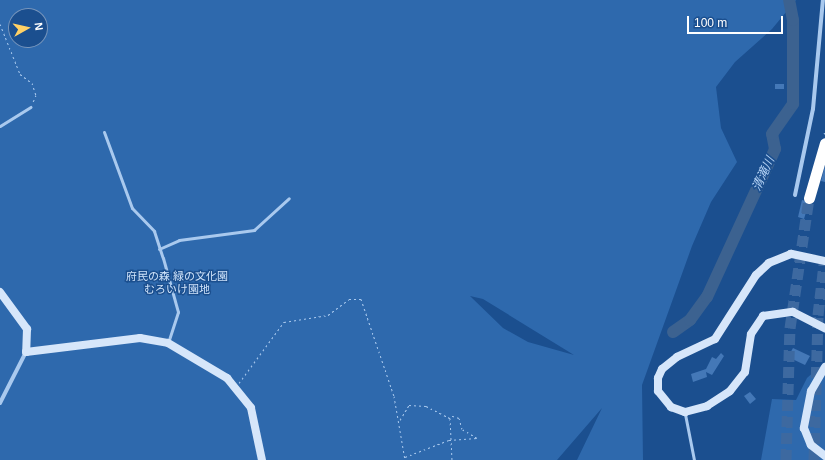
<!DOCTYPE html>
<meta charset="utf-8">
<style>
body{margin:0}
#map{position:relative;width:825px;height:460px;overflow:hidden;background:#1b4f8f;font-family:Arial,"Noto Sans JP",sans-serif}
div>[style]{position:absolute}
.green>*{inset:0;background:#2e69ad}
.river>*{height:12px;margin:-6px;padding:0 6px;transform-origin:6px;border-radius:6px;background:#3c6290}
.building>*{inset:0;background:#4478b7}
.highway-tunnel>*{height:11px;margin-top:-5.5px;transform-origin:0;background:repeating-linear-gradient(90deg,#3d69a0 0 11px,transparent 0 16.5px)}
.path>*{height:1px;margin-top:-0.5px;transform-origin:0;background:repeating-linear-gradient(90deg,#a9c9ee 0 2px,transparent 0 5px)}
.lane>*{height:3px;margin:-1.5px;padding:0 1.5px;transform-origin:1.5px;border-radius:1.5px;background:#a9c9ee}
.street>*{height:4px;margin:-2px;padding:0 2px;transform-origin:2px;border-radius:2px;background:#a9c9ee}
.secondary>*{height:8px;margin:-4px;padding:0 4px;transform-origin:4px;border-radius:4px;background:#d6e6fa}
.highway>*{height:11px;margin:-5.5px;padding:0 5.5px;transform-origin:5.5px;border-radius:5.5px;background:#fff}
.path-bridge>*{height:1px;margin-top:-0.5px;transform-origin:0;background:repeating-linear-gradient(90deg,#a9c9ee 0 2px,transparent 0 5px)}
span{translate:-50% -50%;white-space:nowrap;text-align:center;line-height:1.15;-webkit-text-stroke:3px #1b4f8f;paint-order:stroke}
.park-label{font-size:11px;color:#cfe3fa}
.water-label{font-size:12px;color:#b5d3f5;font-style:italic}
.north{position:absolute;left:8px;top:8px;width:40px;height:40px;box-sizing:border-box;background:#1b4f8f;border:1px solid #7695bc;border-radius:50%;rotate:82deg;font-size:11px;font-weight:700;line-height:16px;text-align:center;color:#fff}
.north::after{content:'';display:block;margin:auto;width:14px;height:18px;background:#ffd166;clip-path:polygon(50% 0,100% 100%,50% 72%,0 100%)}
.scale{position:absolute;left:687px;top:16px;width:96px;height:18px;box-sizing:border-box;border:2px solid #fff;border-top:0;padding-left:5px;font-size:12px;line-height:14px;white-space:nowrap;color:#fff;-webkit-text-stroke:3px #1b4f8f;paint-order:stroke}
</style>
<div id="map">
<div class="green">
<div style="clip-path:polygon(evenodd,0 0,796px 0,772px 29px,735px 62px,716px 87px,721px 128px,737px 162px,711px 202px,692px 246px,642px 385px,643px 460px,577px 460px,602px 408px,557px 460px,0 460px,0 0,16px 16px,40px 16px,40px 40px,16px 40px,16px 16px,0 0,470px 296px,483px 299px,574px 355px,528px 342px,503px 328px,470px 296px)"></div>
<div style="clip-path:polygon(825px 362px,825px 460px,761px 460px,772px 399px,796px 400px,807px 378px)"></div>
</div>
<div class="river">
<div style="left:673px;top:332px;width:21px;rotate:-35deg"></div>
<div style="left:690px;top:320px;width:29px;rotate:-54deg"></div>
<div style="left:707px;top:297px;width:163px;rotate:-65.3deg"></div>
<div style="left:775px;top:149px;width:15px;rotate:-101deg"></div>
<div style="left:772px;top:134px;width:37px;rotate:-55deg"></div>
<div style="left:793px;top:104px;width:84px;rotate:-90deg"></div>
<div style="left:793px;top:20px;width:20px;rotate:-101deg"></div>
</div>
<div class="building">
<div style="clip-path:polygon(775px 84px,784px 84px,784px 89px,775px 89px)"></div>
<div style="clip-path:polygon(825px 166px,825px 182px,821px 181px)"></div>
<div style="clip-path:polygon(802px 200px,809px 202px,804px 219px,798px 217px)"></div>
<div style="clip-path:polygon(793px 348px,810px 356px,805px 365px,788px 357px)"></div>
<div style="clip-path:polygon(721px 353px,724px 356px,712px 375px,706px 372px,707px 377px,693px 382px,691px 374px,706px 369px,712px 357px,716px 359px)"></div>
<div style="clip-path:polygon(750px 392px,756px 399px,750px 404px,744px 396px)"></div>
</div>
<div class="highway-tunnel">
<div style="left:786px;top:460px;width:132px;rotate:-88.3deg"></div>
<div style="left:790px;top:328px;width:131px;rotate:-81.7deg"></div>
<div style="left:814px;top:460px;width:145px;rotate:-88.4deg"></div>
<div style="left:818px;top:315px;width:59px;rotate:-83.2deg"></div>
</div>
<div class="path">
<div style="left:0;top:24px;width:54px;rotate:68.2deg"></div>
<div style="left:20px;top:74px;width:15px;rotate:37deg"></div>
<div style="left:32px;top:83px;width:13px;rotate:72deg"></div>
<div style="left:36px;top:95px;width:8px;rotate:113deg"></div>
<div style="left:824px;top:134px;width:3px;rotate:-72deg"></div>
<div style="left:239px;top:383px;width:76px;rotate:-53.6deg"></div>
<div style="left:284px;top:322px;width:45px;rotate:-9deg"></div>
<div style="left:328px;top:315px;width:26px;rotate:-37deg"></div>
<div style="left:349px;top:299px;width:12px"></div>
<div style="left:361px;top:299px;width:102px;rotate:71.2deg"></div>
<div style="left:394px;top:396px;width:65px;rotate:80.2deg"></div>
<div style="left:400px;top:420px;width:17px;rotate:-59deg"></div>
<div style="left:409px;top:405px;width:17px;rotate:3deg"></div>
<div style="left:426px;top:406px;width:27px;rotate:27deg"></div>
<div style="left:405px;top:457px;width:47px;rotate:-21.1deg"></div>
<div style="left:449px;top:440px;width:28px;rotate:-4deg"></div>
<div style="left:477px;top:438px;width:17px;rotate:-149deg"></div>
<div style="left:462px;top:429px;width:11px;rotate:-105deg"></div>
<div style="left:459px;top:418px;width:9px;rotate:-162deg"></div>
</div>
<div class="lane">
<div style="left:0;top:126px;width:36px;rotate:-32deg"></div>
<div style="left:104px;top:132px;width:81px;rotate:69.8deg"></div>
<div style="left:132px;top:208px;width:32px;rotate:46deg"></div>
<div style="left:154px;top:231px;width:28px;rotate:72deg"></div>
<div style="left:163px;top:258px;width:56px;rotate:74.5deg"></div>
<div style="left:178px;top:312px;width:33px;rotate:108deg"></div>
<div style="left:159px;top:249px;width:22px;rotate:-24deg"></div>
<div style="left:179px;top:240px;width:76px;rotate:-7.6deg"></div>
<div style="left:254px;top:230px;width:47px;rotate:-42.4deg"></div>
<div style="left:685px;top:414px;width:47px;rotate:78.9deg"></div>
</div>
<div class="street">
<div style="left:795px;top:195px;width:88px;rotate:-78.2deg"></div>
<div style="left:813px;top:109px;width:109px;rotate:-84.8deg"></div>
<div style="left:0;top:403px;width:57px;rotate:-63deg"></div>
</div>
<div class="secondary">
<div style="left:825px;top:261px;width:35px;rotate:-168deg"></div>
<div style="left:791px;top:254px;width:24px;rotate:158deg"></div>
<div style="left:769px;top:263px;width:18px;rotate:137deg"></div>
<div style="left:756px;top:275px;width:76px;rotate:122.6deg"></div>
<div style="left:715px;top:339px;width:42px;rotate:154.7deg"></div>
<div style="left:677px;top:357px;width:19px;rotate:141deg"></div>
<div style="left:662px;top:369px;width:10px;rotate:114deg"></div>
<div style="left:658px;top:378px;width:13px;rotate:90deg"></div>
<div style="left:658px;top:391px;width:21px;rotate:51deg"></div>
<div style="left:671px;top:407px;width:15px;rotate:20deg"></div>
<div style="left:685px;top:412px;width:23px;rotate:-15deg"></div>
<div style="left:707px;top:406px;width:27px;rotate:-33deg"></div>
<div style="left:730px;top:391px;width:24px;rotate:-52deg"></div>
<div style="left:745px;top:372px;width:38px;rotate:-81deg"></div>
<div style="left:751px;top:334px;width:22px;rotate:-56deg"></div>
<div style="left:763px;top:316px;width:30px;rotate:-8deg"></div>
<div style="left:793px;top:312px;width:36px;rotate:27deg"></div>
<div style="left:0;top:292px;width:46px;rotate:53.9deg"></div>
<div style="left:27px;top:329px;width:23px;rotate:92deg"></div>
<div style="left:26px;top:352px;width:115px;rotate:-7deg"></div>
<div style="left:140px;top:338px;width:28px;rotate:10deg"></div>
<div style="left:168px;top:343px;width:69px;rotate:30.7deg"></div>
<div style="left:227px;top:378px;width:38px;rotate:51deg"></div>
<div style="left:251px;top:408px;width:53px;rotate:78.1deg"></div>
<div style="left:825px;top:367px;width:28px;rotate:120deg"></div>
<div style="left:811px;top:391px;width:38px;rotate:101deg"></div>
<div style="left:804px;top:428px;width:18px;rotate:68deg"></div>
<div style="left:811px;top:445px;width:18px;rotate:38deg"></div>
</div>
<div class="highway">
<div style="left:809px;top:198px;width:57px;rotate:-73.8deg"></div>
</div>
<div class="path-bridge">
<div style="left:450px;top:418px;width:42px;rotate:87.3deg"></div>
</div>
<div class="park-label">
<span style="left:177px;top:283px">府民の森 緑の文化園<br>むろいけ園地</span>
</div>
<div class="water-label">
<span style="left:764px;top:174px;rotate:-65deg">清滝川</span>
</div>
<div class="north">N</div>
<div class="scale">100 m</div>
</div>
